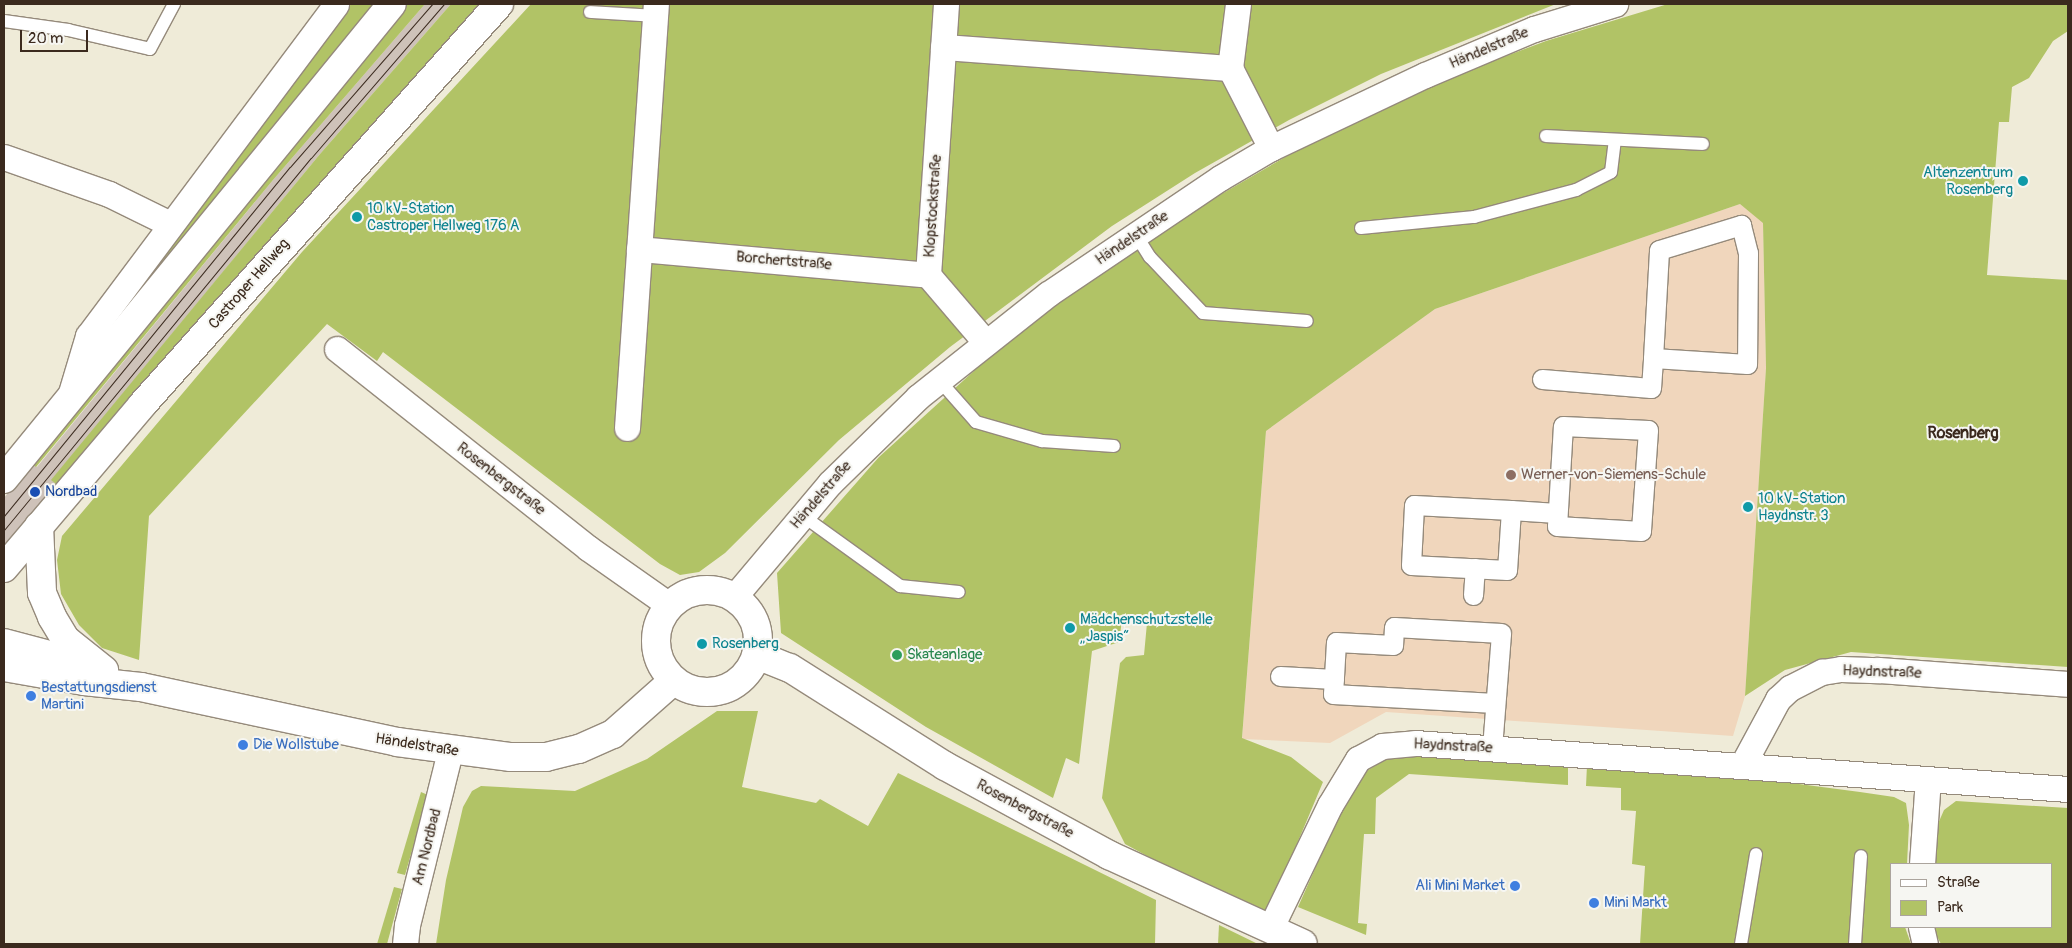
<!DOCTYPE html>
<meta charset="utf-8">
<style>
body{margin:0}
#map{position:relative;width:2072px;height:948px;overflow:hidden;background:#efebd8;font-family:Pangolin,sans-serif}
div>[style]{position:absolute}
.built>*{inset:0;background:#f0d6bc}
.industrial>*{inset:0;background:#cec2b9}
.green>*{inset:0;background:#b1c366}
.roads{filter:drop-shadow(1px 0 #958a7b) drop-shadow(-1px 0 #958a7b) drop-shadow(0 1px #958a7b) drop-shadow(0 -1px #958a7b)}
.service>*{height:12px;margin:-6px;padding:0 6px;transform-origin:6px;border-radius:6px;background:#fff}
.pedestrian>*{height:19px;margin:-9.5px;padding:0 9.5px;transform-origin:9.5px;border-radius:9.5px;background:#fff}
.minor>*{height:25px;margin:-12.5px;padding:0 12.5px;transform-origin:12.5px;border-radius:12.5px;background:#fff}
.tertiary>*{height:28px;margin:-14px;padding:0 14px;transform-origin:14px;border-radius:14px;background:#fff}
.tertiary>.ring{margin:-14px;padding:0;box-sizing:content-box;background:none;border:28px solid #fff;border-radius:50%}
.secondary>*{height:28px;margin:-14px;padding:0 14px;transform-origin:14px;border-radius:14px;background:#fff}
.tram>*{height:1px;margin:-0.5px;padding:0 0.5px;transform-origin:0.5px;border-radius:0.5px;background:#3b2a1e}
.dots>*{width:14px;height:14px;translate:-50% -50%;box-sizing:border-box;border:2px solid #f6f6f2;border-radius:50%}
span{translate:-50% -50%;white-space:nowrap;text-align:center;line-height:1.15;-webkit-text-stroke:4px #f6f6f2;paint-order:stroke}
.street-label{font-size:15px;color:#3b2a1e}
.culture-label{font-size:15px;color:#0d838f}
.right{translate:-100% -50%;text-align:right}
.left{translate:0 -50%;text-align:left}
.education-label{font-size:15px;color:#785e54}
.transit-label{font-size:15px;color:#164399}
.leisure-label{font-size:15px;color:#27864d}
.shop-label{font-size:15px;color:#366cbe}
.neighbourhood-label{font-size:16px;color:#3b2a1e;font-weight:700}
.frame{position:absolute;inset:0;border:5px solid #3b2a1e;pointer-events:none}
.legend{position:absolute;left:1890px;top:863px;width:162px;height:65px;box-sizing:border-box;background:#f6f6f2;border:1px solid #aba49d;margin:0;padding:6px 9px;list-style:none;font-size:15px;color:#3b2a1e}
.legend li{display:flex;align-items:center;gap:10px;height:25px}
.legend b{width:25px;border:1px solid #aba49d}
.scale{position:absolute;left:20px;top:30px;width:68px;height:22px;box-sizing:border-box;border:2px solid #3b2a1e;border-top:0;padding-left:6px;font-size:15px;line-height:18px;white-space:nowrap;color:#3b2a1e;-webkit-text-stroke:4px #f6f6f2;paint-order:stroke}
</style>
<div id="map">
<div class="built">
<div style="clip-path:polygon(1740px 204px,1763px 222px,1766px 368px,1745px 696px,1733px 736px,1386px 712px,1330px 743px,1242px 739px,1266px 431px,1435px 309px)"></div>
</div>
<div class="industrial">
<div style="clip-path:polygon(425px 4px,451px 4px,320px 154px,52px 480px,56px 484px,4px 546px,4px 498px,31px 463px,37px 467px,273px 180px)"></div>
</div>
<div class="green">
<div style="clip-path:polygon(351px 4px,376px 4px,97px 344px,94px 342px)"></div>
<div style="clip-path:polygon(408px 4px,425px 4px,273px 180px,36px 467px,31px 463px)"></div>
<div style="clip-path:polygon(451px 4px,484px 4px,56px 484px,51px 480px,320px 154px)"></div>
<div style="clip-path:polygon(531px 4px,1556px 4px,1381px 74px,1289px 120px,1195px 173px,1112px 226px,950px 347px,839px 440px,725px 553px,699px 572px,680px 575px,660px 564px,383px 352px,377px 361px,327px 324px,149px 516px,139px 660px,102px 648px,79px 625px,61px 594px,57px 560px,62px 536px,302px 252px)"></div>
<div style="clip-path:polygon(1668px 4px,2068px 4px,2068px 31px,2053px 41px,2029px 78px,2012px 87px,2009px 122px,1999px 122px,1987px 275px,2068px 280px,2068px 667px,1851px 652px,1785px 670px,1745px 696px,1766px 368px,1763px 223px,1740px 204px,1435px 309px,1266px 431px,1242px 738px,1291px 757px,1323px 782px,1265px 920px,1125px 844px,1102px 798px,1120px 663px,1126px 657px,1144px 655px,1147px 623px,1122px 620px,1119px 642px,1092px 651px,1079px 764px,1066px 758px,1053px 798px,926px 727px,781px 633px,777px 573px,879px 457px,1007px 341px,1156px 232px,1287px 156px,1413px 91px,1546px 41px)"></div>
<div style="clip-path:polygon(717px 711px,758px 711px,742px 787px,816px 803px,820px 799px,868px 826px,898px 773px,1156px 900px,1155px 944px,436px 944px,446px 880px,463px 807px,472px 791px,481px 786px,575px 791px,647px 759px)"></div>
<div style="clip-path:polygon(1403px 755px,1568px 765px,1568px 785px,1409px 774px,1376px 798px,1375px 834px,1364px 834px,1358px 923px,1367px 924px,1366px 935px,1298px 907px,1349px 792px,1365px 772px,1386px 759px)"></div>
<div style="clip-path:polygon(1587px 765px,1730px 775px,1860px 792px,1894px 797px,1906px 803px,1909px 825px,1907px 864px,1891px 864px,1891px 927px,1905px 927px,1911px 944px,1640px 944px,1645px 866px,1632px 864px,1636px 811px,1621px 810px,1621px 788px,1586px 786px)"></div>
<div style="clip-path:polygon(421px 792px,428px 795px,405px 875px,397px 873px)"></div>
<div style="clip-path:polygon(1956px 801px,2068px 808px,2068px 944px,1941px 944px,1932px 927px,2051px 927px,2051px 864px,1935px 864px,1937px 826px,1944px 810px)"></div>
<div style="clip-path:polygon(394px 887px,402px 889px,387px 944px,377px 944px)"></div>
<div style="clip-path:polygon(1219px 925px,1258px 944px,1218px 944px)"></div>
</div>
<div class="roads">
<div class="service">
<div style="left:590px;top:12px;width:65px;rotate:3.5deg"></div>
<div style="left:4px;top:21px;width:65px;rotate:8deg"></div>
<div style="left:68px;top:30px;width:84px;rotate:13deg"></div>
<div style="left:150px;top:49px;width:51px;rotate:-61.9deg"></div>
<div style="left:1546px;top:136px;width:157px;rotate:2.9deg"></div>
<div style="left:1361px;top:228px;width:114px;rotate:-5.6deg"></div>
<div style="left:1474px;top:217px;width:106px;rotate:-14.8deg"></div>
<div style="left:1576px;top:190px;width:39px;rotate:-27deg"></div>
<div style="left:1611px;top:172px;width:31px;rotate:-83deg"></div>
<div style="left:1136px;top:235px;width:26px;rotate:58deg"></div>
<div style="left:1150px;top:257px;width:77px;rotate:46.6deg"></div>
<div style="left:1203px;top:313px;width:104px;rotate:4.4deg"></div>
<div style="left:939px;top:380px;width:56px;rotate:48.6deg"></div>
<div style="left:976px;top:422px;width:69px;rotate:16.1deg"></div>
<div style="left:1042px;top:441px;width:72px;rotate:4deg"></div>
<div style="left:803px;top:516px;width:120px;rotate:35.8deg"></div>
<div style="left:900px;top:586px;width:59px;rotate:5.8deg"></div>
<div style="left:1741px;top:944px;width:91px;rotate:-80.5deg"></div>
<div style="left:1855px;top:944px;width:88px;rotate:-86.1deg"></div>
</div>
<div class="pedestrian">
<div style="left:1741px;top:225px;width:29px;rotate:76deg"></div>
<div style="left:1748px;top:253px;width:111px;rotate:90.5deg"></div>
<div style="left:1747px;top:364px;width:94px;rotate:-176.3deg"></div>
<div style="left:1653px;top:358px;width:108px;rotate:-86.8deg"></div>
<div style="left:1659px;top:250px;width:86px;rotate:-17deg"></div>
<div style="left:1542px;top:379px;width:109px;rotate:4.7deg"></div>
<div style="left:1651px;top:388px;width:30px;rotate:-86deg"></div>
<div style="left:1563px;top:426px;width:85px;rotate:2.7deg"></div>
<div style="left:1648px;top:430px;width:101px;rotate:94deg"></div>
<div style="left:1641px;top:531px;width:84px;rotate:-176.6deg"></div>
<div style="left:1557px;top:526px;width:100px;rotate:-86.6deg"></div>
<div style="left:1414px;top:505px;width:97px;rotate:3deg"></div>
<div style="left:1511px;top:510px;width:60px;rotate:93.8deg"></div>
<div style="left:1507px;top:570px;width:96px;rotate:-177deg"></div>
<div style="left:1411px;top:565px;width:60px;rotate:-87.1deg"></div>
<div style="left:1511px;top:510px;width:46px;rotate:3.7deg"></div>
<div style="left:1473px;top:595px;width:27px;rotate:-86deg"></div>
<div style="left:1280px;top:676px;width:54px;rotate:3.2deg"></div>
<div style="left:1492px;top:748px;width:115px;rotate:-85.5deg"></div>
<div style="left:1501px;top:633px;width:107px;rotate:-176.8deg"></div>
<div style="left:1394px;top:627px;width:18px;rotate:93deg"></div>
<div style="left:1393px;top:645px;width:57px;rotate:-177deg"></div>
<div style="left:1336px;top:642px;width:52px;rotate:93.3deg"></div>
<div style="left:1333px;top:694px;width:162px;rotate:3.2deg"></div>
</div>
<div class="minor">
<div style="left:946px;top:4px;width:272px;rotate:93.8deg"></div>
<div style="left:928px;top:275px;width:89px;rotate:49.5deg"></div>
<div style="left:1238px;top:4px;width:64px;rotate:97.1deg"></div>
<div style="left:1230px;top:68px;width:90px;rotate:62.9deg"></div>
<div style="left:943px;top:47px;width:288px;rotate:4.2deg"></div>
<div style="left:4px;top:157px;width:111px;rotate:19.4deg"></div>
<div style="left:109px;top:194px;width:68px;rotate:26.2deg"></div>
<div style="left:639px;top:249px;width:290px;rotate:5.1deg"></div>
<div style="left:337px;top:349px;width:320px;rotate:38.4deg"></div>
<div style="left:588px;top:548px;width:99px;rotate:35.1deg"></div>
<div style="left:70px;top:396px;width:63px;rotate:-73.3deg"></div>
<div style="left:88px;top:336px;width:414px;rotate:-53.2deg"></div>
<div style="left:627px;top:428px;width:425px;rotate:-86.1deg"></div>
<div style="left:734px;top:597px;width:149px;rotate:-49.9deg"></div>
<div style="left:830px;top:483px;width:123px;rotate:-44.3deg"></div>
<div style="left:918px;top:397px;width:166px;rotate:-38.4deg"></div>
<div style="left:1048px;top:294px;width:207px;rotate:-34deg"></div>
<div style="left:1220px;top:178px;width:59px;rotate:-30.5deg"></div>
<div style="left:1271px;top:148px;width:170px;rotate:-25.4deg"></div>
<div style="left:1425px;top:75px;width:118px;rotate:-22.9deg"></div>
<div style="left:1534px;top:29px;width:85px;rotate:-17.2deg"></div>
<div style="left:1743px;top:764px;width:74px;rotate:-61.7deg"></div>
<div style="left:1778px;top:699px;width:16px;rotate:-43deg"></div>
<div style="left:1790px;top:688px;width:36px;rotate:-27deg"></div>
<div style="left:1822px;top:672px;width:19px;rotate:-9deg"></div>
<div style="left:1841px;top:669px;width:37px;rotate:2deg"></div>
<div style="left:1878px;top:670px;width:191px;rotate:4.2deg"></div>
<div style="left:1922px;top:864px;width:85px;rotate:-86deg"></div>
<div style="left:1921px;top:927px;width:17px;rotate:77deg"></div>
<div style="left:1270px;top:929px;width:138px;rotate:-64.2deg"></div>
<div style="left:1330px;top:805px;width:54px;rotate:-58.7deg"></div>
<div style="left:1358px;top:759px;width:27px;rotate:-28deg"></div>
<div style="left:1382px;top:746px;width:33px;rotate:-5deg"></div>
<div style="left:1415px;top:743px;width:655px;rotate:4.03deg"></div>
<div style="left:405px;top:944px;width:19px;rotate:-84deg"></div>
<div style="left:407px;top:925px;width:179px;rotate:-76.1deg"></div>
</div>
<div class="tertiary">
<div class="ring" style="left:656px;top:590px;width:74px;height:74px"></div>
<div style="left:4px;top:643px;width:90px;rotate:14.8deg"></div>
<div style="left:757px;top:655px;width:35px;rotate:22deg"></div>
<div style="left:790px;top:668px;width:183px;rotate:32.3deg"></div>
<div style="left:945px;top:766px;width:187px;rotate:28.5deg"></div>
<div style="left:1109px;top:855px;width:213px;rotate:24.6deg"></div>
<div style="left:4px;top:667px;width:81px;rotate:9.9deg"></div>
<div style="left:84px;top:681px;width:57px;rotate:6deg"></div>
<div style="left:141px;top:687px;width:262px;rotate:12.1deg"></div>
<div style="left:397px;top:742px;width:115px;rotate:7.5deg"></div>
<div style="left:511px;top:757px;width:35px"></div>
<div style="left:546px;top:757px;width:34px;rotate:-14deg"></div>
<div style="left:579px;top:749px;width:37px;rotate:-24deg"></div>
<div style="left:613px;top:734px;width:80px;rotate:-41.5deg"></div>
</div>
<div class="secondary">
<div style="left:4px;top:479px;width:613px;rotate:-50.76deg"></div>
<div style="left:39px;top:526px;width:67px;rotate:87.4deg"></div>
<div style="left:42px;top:593px;width:26px;rotate:67deg"></div>
<div style="left:52px;top:617px;width:26px;rotate:59deg"></div>
<div style="left:65px;top:639px;width:50px;rotate:38.5deg"></div>
<div style="left:4px;top:568px;width:214px;rotate:-49.7deg"></div>
<div style="left:142px;top:405px;width:537px;rotate:-48.32deg"></div>
</div>
</div>
<div class="tram">
<div style="left:4px;top:516px;width:451px;rotate:-50.7deg"></div>
<div style="left:290px;top:167px;width:216px;rotate:-48.9deg"></div>
<div style="left:4px;top:530px;width:482px;rotate:-50.5deg"></div>
<div style="left:311px;top:158px;width:203px;rotate:-49.2deg"></div>
</div>
<div class="dots">
<div style="left:2023px;top:181px;background:#0f9aa8"></div>
<div style="left:357px;top:217px;background:#0f9aa8"></div>
<div style="left:1511px;top:475px;background:#8d6e63"></div>
<div style="left:35px;top:492px;background:#1a4fb4"></div>
<div style="left:1748px;top:507px;background:#0f9aa8"></div>
<div style="left:1070px;top:628px;background:#0f9aa8"></div>
<div style="left:702px;top:644px;background:#0f9aa8"></div>
<div style="left:897px;top:655px;background:#2e9e5b"></div>
<div style="left:31px;top:696px;background:#3f7fe0"></div>
<div style="left:243px;top:745px;background:#3f7fe0"></div>
<div style="left:1515px;top:886px;background:#3f7fe0"></div>
<div style="left:1594px;top:903px;background:#3f7fe0"></div>
</div>
<div class="street-label">
<span style="left:1489px;top:48px;rotate:-23deg">Händelstraße</span>
<span style="left:933px;top:206px;rotate:-86deg">Klopstockstraße</span>
<span style="left:1132px;top:238px;rotate:-34deg">Händelstraße</span>
<span style="left:784px;top:261px;rotate:5deg">Borchertstraße</span>
<span style="left:249px;top:284px;rotate:-49deg">Castroper Hellweg</span>
<span style="left:501px;top:479px;rotate:38deg">Rosenbergstraße</span>
<span style="left:821px;top:495px;rotate:-49deg">Händelstraße</span>
<span style="left:1882px;top:672px;rotate:2deg">Haydnstraße</span>
<span style="left:417px;top:745px;rotate:9deg">Händelstraße</span>
<span style="left:1453px;top:746px;rotate:3deg">Haydnstraße</span>
<span style="left:1025px;top:809px;rotate:28deg">Rosenbergstraße</span>
<span style="left:427px;top:847px;rotate:-76deg">Am Nordbad</span>
</div>
<div class="culture-label">
<span class="right" style="left:2013px;top:181px">Altenzentrum<br>Rosenberg</span>
<span class="left" style="left:367px;top:217px">10 kV-Station<br>Castroper Hellweg 176 A</span>
<span class="left" style="left:1758px;top:507px">10 kV-Station<br>Haydnstr. 3</span>
<span class="left" style="left:1080px;top:628px">Mädchenschutzstelle<br>„Jaspis“</span>
<span class="left" style="left:712px;top:644px">Rosenberg</span>
</div>
<div class="education-label">
<span class="left" style="left:1521px;top:475px">Werner-von-Siemens-Schule</span>
</div>
<div class="transit-label">
<span class="left" style="left:45px;top:492px">Nordbad</span>
</div>
<div class="leisure-label">
<span class="left" style="left:907px;top:655px">Skateanlage</span>
</div>
<div class="shop-label">
<span class="left" style="left:41px;top:696px">Bestattungsdienst<br>Martini</span>
<span class="left" style="left:253px;top:745px">Die Wollstube</span>
<span class="right" style="left:1505px;top:886px">Ali Mini Market</span>
<span class="left" style="left:1604px;top:903px">Mini Markt</span>
</div>
<div class="neighbourhood-label">
<span style="left:1963px;top:433px">Rosenberg</span>
</div>
<div class="frame"></div>
<ul class="legend">
<li><b style="height:6px;background:#fff"></b>Straße</li>
<li><b style="height:14px;background:#b1c366"></b>Park</li>
</ul>
<div class="scale">20 m</div>
</div>
